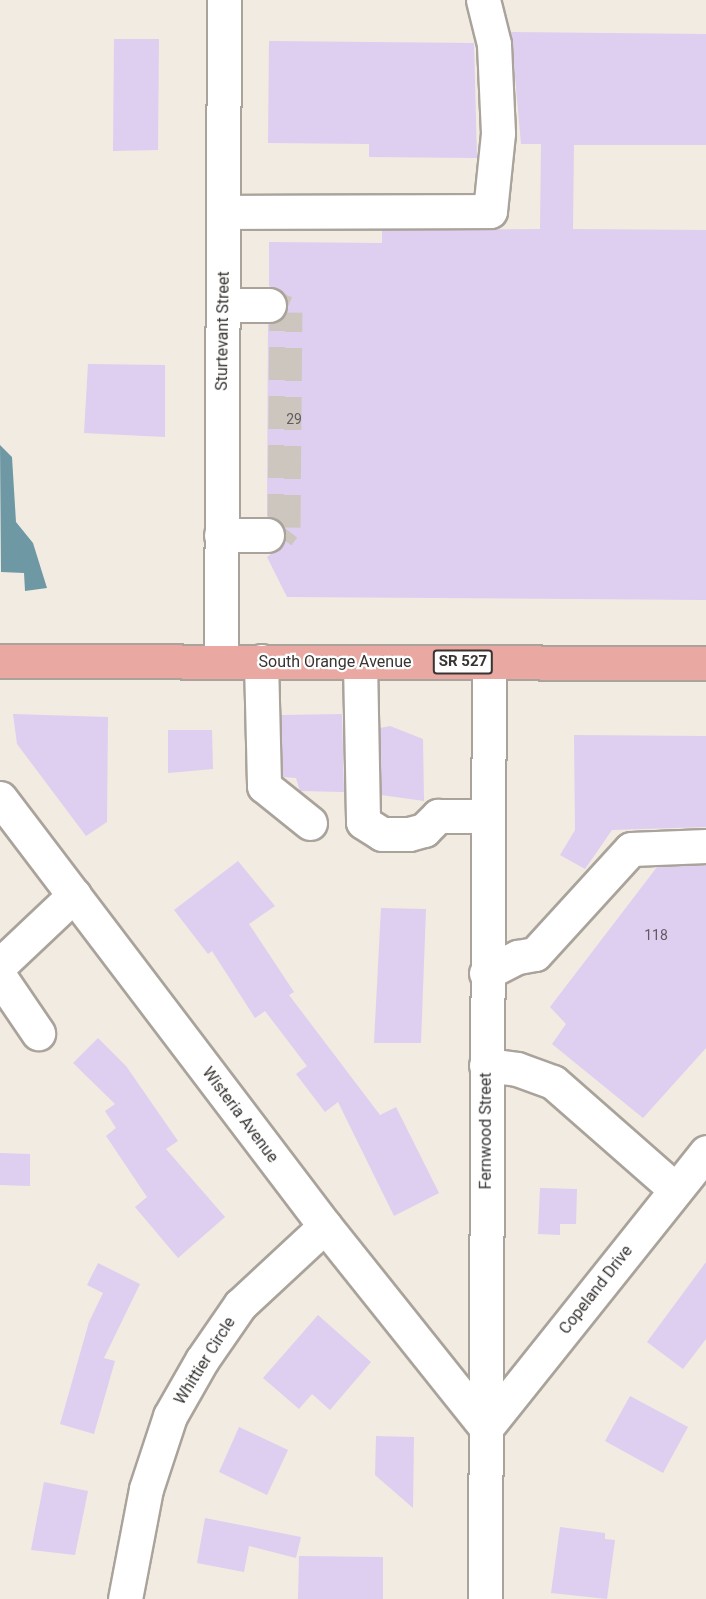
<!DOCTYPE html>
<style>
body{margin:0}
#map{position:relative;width:706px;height:1599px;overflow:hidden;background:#f2ebe2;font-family:Roboto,sans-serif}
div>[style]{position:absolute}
.water>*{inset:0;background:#6f98a5}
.building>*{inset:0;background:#decef0}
.minor-tunnel>*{height:33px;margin-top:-16.5px;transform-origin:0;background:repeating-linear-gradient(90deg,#cdc6bf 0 33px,transparent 0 49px)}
.roads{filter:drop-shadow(2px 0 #aaa39b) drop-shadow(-2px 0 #aaa39b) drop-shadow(0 2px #aaa39b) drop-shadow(0 -2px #aaa39b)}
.minor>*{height:33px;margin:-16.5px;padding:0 16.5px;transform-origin:16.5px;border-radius:16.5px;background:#fff}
.major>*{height:33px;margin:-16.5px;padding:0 16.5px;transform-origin:16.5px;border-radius:16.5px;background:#e9a9a2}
span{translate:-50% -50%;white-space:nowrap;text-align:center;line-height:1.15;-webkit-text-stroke:4.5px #fff;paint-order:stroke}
.number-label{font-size:14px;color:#615a61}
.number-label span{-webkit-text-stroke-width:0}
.shield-label span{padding:2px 4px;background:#fff;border:2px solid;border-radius:4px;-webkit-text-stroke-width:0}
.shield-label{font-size:15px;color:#373431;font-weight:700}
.street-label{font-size:16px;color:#373431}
</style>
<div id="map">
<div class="water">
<div style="clip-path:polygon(0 445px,12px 457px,16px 522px,33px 543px,47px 588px,25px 591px,24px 573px,1px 572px)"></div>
</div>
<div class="building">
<div style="clip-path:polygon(511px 32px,706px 34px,706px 145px,574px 145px,573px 229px,706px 230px,706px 600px,287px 597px,267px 557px,283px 545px,286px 536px,283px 525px,267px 516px,268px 324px,279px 321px,288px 306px,285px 295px,269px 286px,269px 242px,382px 243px,382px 230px,540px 229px,541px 144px,521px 144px)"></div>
<div style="clip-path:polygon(114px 39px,159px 39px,158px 150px,113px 151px)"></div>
<div style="clip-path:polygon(269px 41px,474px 43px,477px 158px,369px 157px,369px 144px,268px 143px)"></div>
<div style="clip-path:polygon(88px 364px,165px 365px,165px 437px,84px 433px)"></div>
<div style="clip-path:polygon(13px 714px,108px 717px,107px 822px,86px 836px,17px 744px)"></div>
<div style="clip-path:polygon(342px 714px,344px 792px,300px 791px,296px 778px,283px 777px,281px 715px)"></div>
<div style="clip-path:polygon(390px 726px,423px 739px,424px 801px,381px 795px,380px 728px)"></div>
<div style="clip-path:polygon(168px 730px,212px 730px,213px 769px,168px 773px)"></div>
<div style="clip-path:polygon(574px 735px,706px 736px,706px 827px,612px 830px,585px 869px,560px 855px,575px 830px)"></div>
<div style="clip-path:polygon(238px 861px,275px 906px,249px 924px,294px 992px,289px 995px,380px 1115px,396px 1107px,439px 1193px,394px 1216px,338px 1102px,325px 1112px,296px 1074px,307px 1066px,265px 1011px,255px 1018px,212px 951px,208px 954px,174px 910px)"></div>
<div style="clip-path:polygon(706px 865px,706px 1048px,643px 1118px,552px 1044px,566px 1024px,550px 1007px,657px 867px)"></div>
<div style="clip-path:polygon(381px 908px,426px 909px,421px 1043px,374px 1043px)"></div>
<div style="clip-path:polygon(98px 1038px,126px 1066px,178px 1141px,166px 1149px,225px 1217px,178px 1258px,135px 1207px,147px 1197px,106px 1136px,116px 1128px,105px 1111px,115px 1104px,73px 1063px)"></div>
<div style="clip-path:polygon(0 1153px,30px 1154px,30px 1186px,0 1185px)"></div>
<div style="clip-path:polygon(540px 1188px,577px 1189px,576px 1224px,560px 1224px,560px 1235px,538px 1234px)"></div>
<div style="clip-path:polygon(706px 1262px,706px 1339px,683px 1369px,647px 1342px)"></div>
<div style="clip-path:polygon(98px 1263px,140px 1284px,104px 1358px,115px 1361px,94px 1434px,60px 1424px,89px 1322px,103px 1293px,87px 1285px)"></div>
<div style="clip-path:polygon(318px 1315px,371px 1362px,330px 1410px,312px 1394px,299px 1409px,263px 1378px)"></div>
<div style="clip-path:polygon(630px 1396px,688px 1427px,663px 1473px,605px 1441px)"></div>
<div style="clip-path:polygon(239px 1427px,288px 1450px,267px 1495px,219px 1472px)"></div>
<div style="clip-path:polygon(376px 1436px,414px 1437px,413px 1508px,375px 1475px)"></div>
<div style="clip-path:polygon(44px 1482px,88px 1491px,75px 1555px,31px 1550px)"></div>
<div style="clip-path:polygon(205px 1518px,301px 1537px,296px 1558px,249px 1546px,244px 1572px,197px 1563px)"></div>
<div style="clip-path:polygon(560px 1527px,605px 1533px,605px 1539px,615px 1540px,607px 1599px,551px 1593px)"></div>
<div style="clip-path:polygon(299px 1556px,383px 1557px,383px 1599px,298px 1599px)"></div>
</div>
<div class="minor-tunnel">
<div style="left:267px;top:535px;width:11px"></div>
<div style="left:278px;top:535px;width:10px;rotate:-53deg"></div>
<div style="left:284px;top:527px;width:215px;rotate:-89.5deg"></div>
<div style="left:286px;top:312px;width:18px;rotate:-158deg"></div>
</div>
<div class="roads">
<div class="minor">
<div style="left:223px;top:212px;width:267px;rotate:-0.2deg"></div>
<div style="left:490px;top:211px;width:78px;rotate:-84.1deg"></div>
<div style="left:498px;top:133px;width:89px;rotate:-92.6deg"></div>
<div style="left:494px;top:44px;width:45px;rotate:-104deg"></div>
<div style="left:223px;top:305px;width:46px"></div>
<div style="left:221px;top:535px;width:46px"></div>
<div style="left:261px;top:661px;width:125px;rotate:88.6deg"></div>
<div style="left:264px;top:786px;width:59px;rotate:38.8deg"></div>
<div style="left:221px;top:662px;width:662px;rotate:-89.74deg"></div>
<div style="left:360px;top:662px;width:160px;rotate:88.9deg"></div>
<div style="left:363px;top:822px;width:22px;rotate:32deg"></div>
<div style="left:382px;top:834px;width:27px"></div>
<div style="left:409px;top:834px;width:16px;rotate:-15deg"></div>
<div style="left:424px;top:830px;width:20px;rotate:-45deg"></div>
<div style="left:438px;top:816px;width:49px"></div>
<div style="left:0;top:798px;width:537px;rotate:52.79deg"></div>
<div style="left:325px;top:1226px;width:258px;rotate:51.4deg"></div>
<div style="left:0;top:965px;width:102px;rotate:-43.4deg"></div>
<div style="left:486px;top:973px;width:36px;rotate:-27deg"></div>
<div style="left:518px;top:957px;width:17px;rotate:-10deg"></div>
<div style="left:535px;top:954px;width:142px;rotate:-47.6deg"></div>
<div style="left:631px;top:849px;width:75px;rotate:-2.3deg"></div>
<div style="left:0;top:977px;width:68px;rotate:55.8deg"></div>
<div style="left:486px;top:1065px;width:31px;rotate:7deg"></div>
<div style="left:517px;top:1069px;width:38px;rotate:20deg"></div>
<div style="left:553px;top:1082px;width:162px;rotate:41.3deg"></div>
<div style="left:486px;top:1428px;width:353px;rotate:-51.4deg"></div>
<div style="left:125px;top:1599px;width:112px;rotate:-79.2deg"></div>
<div style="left:146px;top:1489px;width:77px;rotate:-71.8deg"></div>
<div style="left:170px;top:1416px;width:64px;rotate:-60.3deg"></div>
<div style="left:202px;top:1360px;width:67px;rotate:-55.4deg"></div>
<div style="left:240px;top:1305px;width:116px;rotate:-42.9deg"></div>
<div style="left:485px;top:1599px;width:937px;rotate:-89.76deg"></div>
</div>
<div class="major">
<div style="left:0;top:661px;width:706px;rotate:0.16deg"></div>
</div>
</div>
<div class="number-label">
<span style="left:294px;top:419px">29</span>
<span style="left:656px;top:935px">118</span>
</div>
<div class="shield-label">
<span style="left:463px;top:662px">SR 527</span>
</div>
<div class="street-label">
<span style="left:223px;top:331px;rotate:-89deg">Sturtevant Street</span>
<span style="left:335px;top:662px">South Orange Avenue</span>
<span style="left:240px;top:1115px;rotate:53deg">Wisteria Avenue</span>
<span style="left:486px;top:1131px;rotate:-90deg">Fernwood Street</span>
<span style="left:596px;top:1290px;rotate:-52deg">Copeland Drive</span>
<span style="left:205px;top:1361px;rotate:-58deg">Whittier Circle</span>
</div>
</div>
